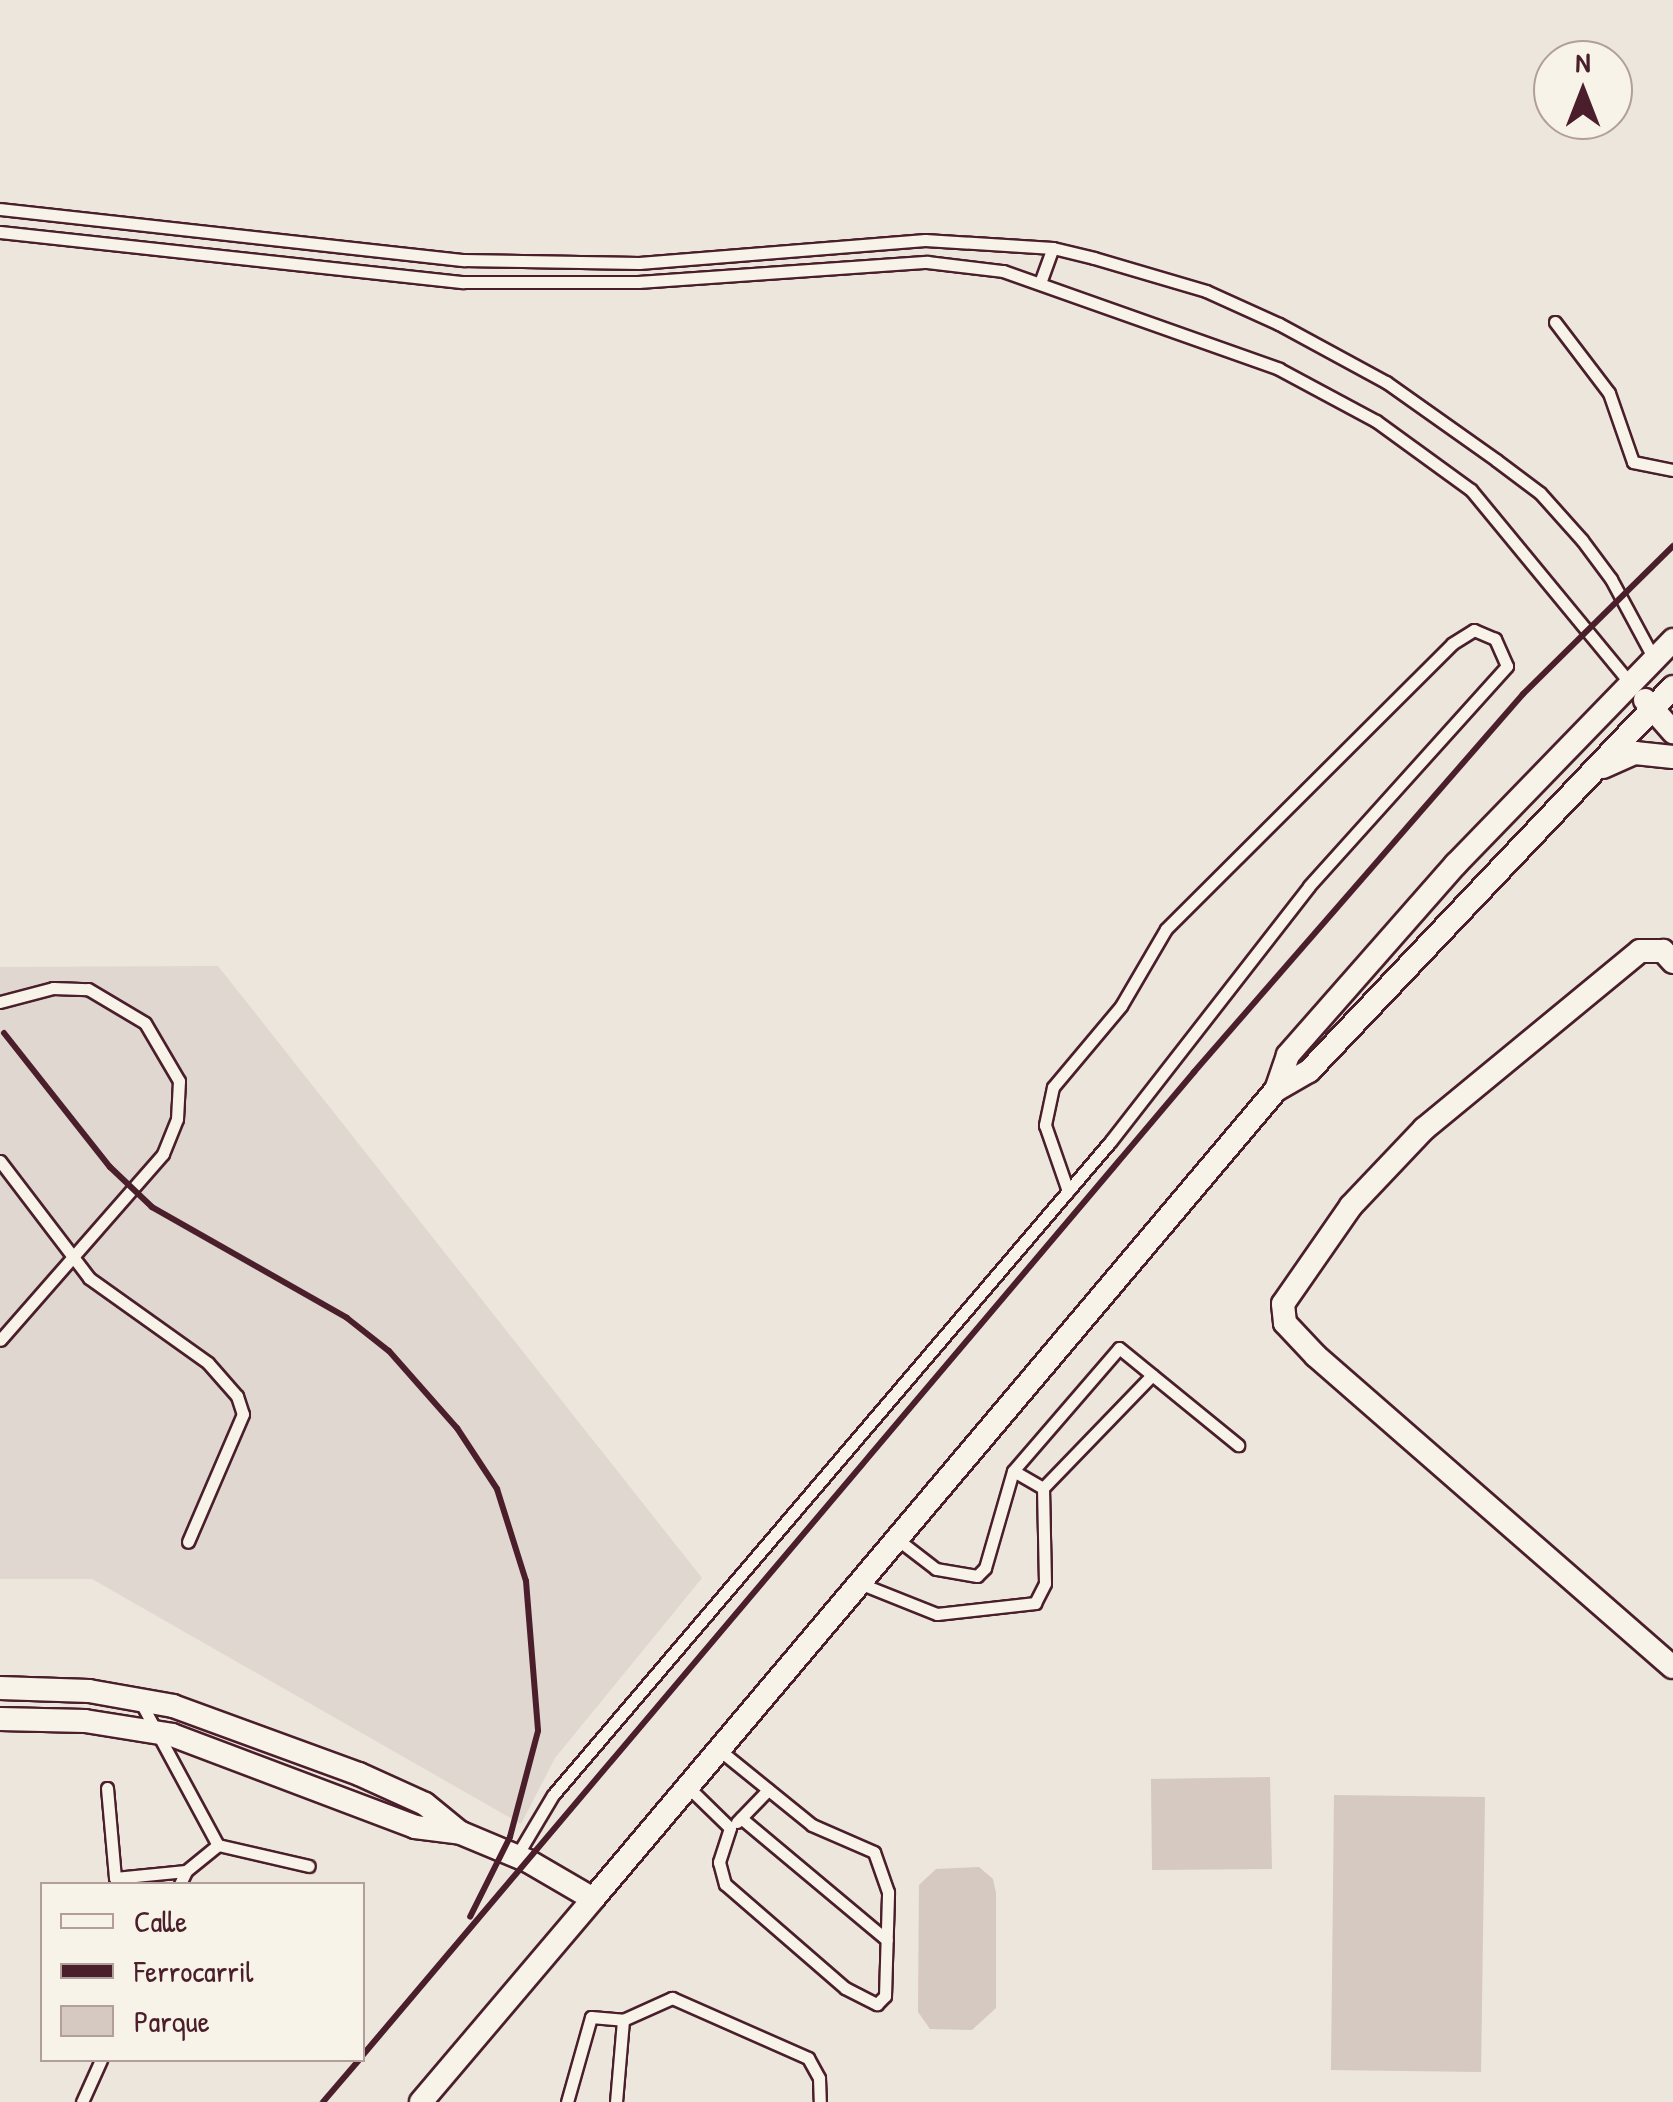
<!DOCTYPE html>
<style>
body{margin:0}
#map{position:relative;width:1673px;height:2102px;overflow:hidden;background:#ece6dd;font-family:"Patrick Hand",sans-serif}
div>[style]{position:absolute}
.built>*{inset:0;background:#e0d7d0}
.green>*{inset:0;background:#d5c9c2}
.roads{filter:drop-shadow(2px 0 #4a1f2b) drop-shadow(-2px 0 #4a1f2b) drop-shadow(0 2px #4a1f2b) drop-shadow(0 -2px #4a1f2b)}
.lane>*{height:11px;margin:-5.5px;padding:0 5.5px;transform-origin:5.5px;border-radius:5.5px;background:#f7f3e8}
.street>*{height:22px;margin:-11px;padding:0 11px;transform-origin:11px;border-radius:11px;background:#f7f3e8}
.rail>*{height:6px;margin:-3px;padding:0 3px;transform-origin:3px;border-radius:3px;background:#4a1f2b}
span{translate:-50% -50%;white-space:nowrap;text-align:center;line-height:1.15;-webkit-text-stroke:10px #f7f3e8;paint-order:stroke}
.legend{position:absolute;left:40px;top:1882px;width:325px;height:180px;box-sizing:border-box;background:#f7f3e8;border:2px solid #b29e9c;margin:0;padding:12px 18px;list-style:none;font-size:30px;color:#4a1f2b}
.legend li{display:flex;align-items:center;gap:20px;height:50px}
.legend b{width:50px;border:2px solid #b29e9c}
.north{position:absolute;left:1533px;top:40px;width:100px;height:100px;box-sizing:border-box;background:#f7f3e8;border:2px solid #b29e9c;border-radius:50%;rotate:0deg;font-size:28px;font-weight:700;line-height:40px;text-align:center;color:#4a1f2b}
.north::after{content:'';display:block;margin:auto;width:35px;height:45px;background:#4a1f2b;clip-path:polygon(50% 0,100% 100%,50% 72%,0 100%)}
</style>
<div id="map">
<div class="built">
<div style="clip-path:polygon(218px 966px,702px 1578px,555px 1758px,521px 1824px,92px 1579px,0 1579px,0 967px)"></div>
</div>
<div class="green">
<div style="clip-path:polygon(1270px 1777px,1272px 1869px,1152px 1870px,1151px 1779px)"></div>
<div style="clip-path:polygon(1334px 1795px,1485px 1797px,1481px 2072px,1331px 2070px)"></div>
<div style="clip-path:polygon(979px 1867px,993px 1879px,996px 1893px,996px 2008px,972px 2030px,930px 2029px,918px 2012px,919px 1885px,936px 1869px)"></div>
</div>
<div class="roads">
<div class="lane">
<div style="left:0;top:209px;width:466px;rotate:6.3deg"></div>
<div style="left:463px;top:260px;width:176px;rotate:1deg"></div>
<div style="left:639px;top:263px;width:287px;rotate:-4.6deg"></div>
<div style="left:925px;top:240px;width:128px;rotate:3.6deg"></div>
<div style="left:1053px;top:248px;width:42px;rotate:13.7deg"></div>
<div style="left:1094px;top:258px;width:117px;rotate:16.4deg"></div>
<div style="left:1206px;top:291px;width:80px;rotate:24.3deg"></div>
<div style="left:1279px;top:324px;width:122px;rotate:28.5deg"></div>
<div style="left:1386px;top:382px;width:135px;rotate:35.3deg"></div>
<div style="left:1496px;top:460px;width:55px;rotate:36.9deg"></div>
<div style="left:1540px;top:493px;width:63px;rotate:48.2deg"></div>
<div style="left:1582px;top:540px;width:49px;rotate:53.4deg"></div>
<div style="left:1611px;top:579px;width:89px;rotate:61.7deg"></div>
<div style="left:0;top:232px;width:466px;rotate:6.2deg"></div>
<div style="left:463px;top:282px;width:175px"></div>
<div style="left:638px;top:282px;width:290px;rotate:-4deg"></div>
<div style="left:927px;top:262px;width:77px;rotate:6.8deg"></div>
<div style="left:1003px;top:271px;width:293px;rotate:19.5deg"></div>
<div style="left:1279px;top:369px;width:110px;rotate:28.2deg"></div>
<div style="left:1376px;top:421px;width:117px;rotate:36deg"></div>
<div style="left:1471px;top:490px;width:249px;rotate:50.5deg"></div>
<div style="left:1040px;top:283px;width:37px;rotate:-70deg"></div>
<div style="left:1555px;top:322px;width:89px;rotate:52.7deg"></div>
<div style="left:1609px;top:393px;width:73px;rotate:70.8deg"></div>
<div style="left:1633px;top:462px;width:41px;rotate:11.3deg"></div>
<div style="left:0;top:1002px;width:55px;rotate:-14.8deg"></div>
<div style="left:53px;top:988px;width:35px;rotate:2deg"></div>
<div style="left:88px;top:989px;width:66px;rotate:30.8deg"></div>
<div style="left:145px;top:1023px;width:67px;rotate:59.6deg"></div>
<div style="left:179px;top:1081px;width:38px;rotate:93deg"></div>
<div style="left:177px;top:1119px;width:38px;rotate:112deg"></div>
<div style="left:163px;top:1154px;width:247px;rotate:131.2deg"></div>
<div style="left:0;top:1161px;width:147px;rotate:52.7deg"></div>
<div style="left:89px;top:1278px;width:146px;rotate:35.5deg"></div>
<div style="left:208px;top:1363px;width:44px;rotate:48.7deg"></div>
<div style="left:237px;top:1396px;width:19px;rotate:72deg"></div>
<div style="left:243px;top:1414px;width:139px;rotate:113.3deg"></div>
<div style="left:1013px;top:1471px;width:162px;rotate:-49.2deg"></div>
<div style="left:1119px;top:1348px;width:154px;rotate:39.2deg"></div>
<div style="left:1043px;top:1488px;width:157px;rotate:-46deg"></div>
<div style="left:859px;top:1583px;width:84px;rotate:21.7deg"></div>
<div style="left:937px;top:1614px;width:99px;rotate:-6.4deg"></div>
<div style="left:1035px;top:1603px;width:22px;rotate:-63deg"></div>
<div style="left:1045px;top:1583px;width:95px;rotate:-91.2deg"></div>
<div style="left:1043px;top:1488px;width:34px;rotate:-150deg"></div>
<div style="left:1013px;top:1471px;width:101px;rotate:106.1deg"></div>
<div style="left:985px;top:1568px;width:11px;rotate:135deg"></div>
<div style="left:977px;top:1576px;width:42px;rotate:-170.3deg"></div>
<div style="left:936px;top:1569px;width:49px;rotate:-142.4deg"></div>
<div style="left:140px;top:1701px;width:164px;rotate:61.6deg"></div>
<div style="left:687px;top:1786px;width:60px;rotate:44.3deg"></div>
<div style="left:730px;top:1828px;width:36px;rotate:108deg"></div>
<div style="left:719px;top:1862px;width:23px;rotate:75deg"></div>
<div style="left:725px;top:1884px;width:159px;rotate:40.9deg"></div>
<div style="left:845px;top:1988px;width:36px;rotate:27deg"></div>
<div style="left:877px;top:2004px;width:11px;rotate:-45deg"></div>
<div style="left:885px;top:1996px;width:104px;rotate:-88.3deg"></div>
<div style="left:888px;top:1892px;width:42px;rotate:-109.3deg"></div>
<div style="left:874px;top:1852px;width:68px;rotate:-156.5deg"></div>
<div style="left:812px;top:1825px;width:121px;rotate:-141deg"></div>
<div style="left:107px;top:1788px;width:90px;rotate:84.9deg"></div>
<div style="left:115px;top:1878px;width:71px;rotate:-5.6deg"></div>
<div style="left:741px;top:1818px;width:190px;rotate:39.9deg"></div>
<div style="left:737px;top:1822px;width:45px;rotate:-45.9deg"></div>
<div style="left:516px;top:1857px;width:72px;rotate:-59.2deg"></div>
<div style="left:553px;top:1795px;width:858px;rotate:-49.54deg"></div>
<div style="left:1110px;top:1142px;width:324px;rotate:-52.1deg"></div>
<div style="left:1309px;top:886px;width:296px;rotate:-48deg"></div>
<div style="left:1507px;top:666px;width:30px;rotate:-114deg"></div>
<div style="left:1495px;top:639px;width:23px;rotate:-157deg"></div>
<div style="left:1474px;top:630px;width:26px;rotate:148deg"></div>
<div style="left:1452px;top:644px;width:404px;rotate:135.1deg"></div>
<div style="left:1166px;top:929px;width:89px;rotate:120.3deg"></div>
<div style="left:1121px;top:1006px;width:106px;rotate:130deg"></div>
<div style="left:1053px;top:1087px;width:39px;rotate:102deg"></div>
<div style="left:1045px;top:1125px;width:70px;rotate:70.8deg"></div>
<div style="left:180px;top:1884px;width:14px;rotate:-65deg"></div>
<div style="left:186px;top:1871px;width:41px;rotate:-39.1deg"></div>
<div style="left:218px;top:1845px;width:93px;rotate:13deg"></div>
<div style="left:82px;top:2102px;width:46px;rotate:-65.7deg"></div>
<div style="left:567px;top:2102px;width:88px;rotate:-74.2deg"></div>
<div style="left:591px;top:2017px;width:32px;rotate:5deg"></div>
<div style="left:623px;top:2020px;width:54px;rotate:-24.2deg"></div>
<div style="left:672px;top:1998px;width:149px;rotate:23.8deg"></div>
<div style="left:808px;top:2058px;width:23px;rotate:61deg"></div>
<div style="left:819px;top:2078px;width:24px;rotate:88deg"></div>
<div style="left:616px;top:2102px;width:82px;rotate:-85.1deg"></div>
</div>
<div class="street">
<div style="left:1645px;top:700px;width:43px;rotate:48.8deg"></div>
<div style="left:1603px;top:767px;width:35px;rotate:-24deg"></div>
<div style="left:1635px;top:753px;width:38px;rotate:6deg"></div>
<div style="left:1673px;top:962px;width:15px;rotate:-132deg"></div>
<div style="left:1663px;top:951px;width:23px;rotate:180deg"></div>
<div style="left:1640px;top:951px;width:280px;rotate:140.5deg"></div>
<div style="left:1424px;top:1129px;width:106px;rotate:133.5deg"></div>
<div style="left:1351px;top:1206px;width:119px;rotate:124.8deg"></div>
<div style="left:1283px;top:1304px;width:19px;rotate:84deg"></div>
<div style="left:1285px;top:1323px;width:45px;rotate:46.8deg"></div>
<div style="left:1316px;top:1356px;width:473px;rotate:41.1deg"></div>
<div style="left:1276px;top:1090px;width:37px;rotate:-71deg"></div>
<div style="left:1288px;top:1055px;width:254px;rotate:-48.7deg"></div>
<div style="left:1456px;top:864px;width:312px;rotate:-45.9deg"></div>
<div style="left:0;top:1688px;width:89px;rotate:1.9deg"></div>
<div style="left:89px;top:1691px;width:85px;rotate:10.1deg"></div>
<div style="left:173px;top:1706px;width:198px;rotate:20.1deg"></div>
<div style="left:359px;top:1774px;width:72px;rotate:24.4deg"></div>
<div style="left:425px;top:1804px;width:43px;rotate:39.3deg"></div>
<div style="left:0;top:1719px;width:85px;rotate:1.3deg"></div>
<div style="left:85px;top:1721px;width:88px;rotate:9.1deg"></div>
<div style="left:172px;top:1735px;width:260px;rotate:20.7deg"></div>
<div style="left:415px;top:1827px;width:46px;rotate:7.4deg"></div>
<div style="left:461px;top:1833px;width:73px;rotate:22.7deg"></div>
<div style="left:528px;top:1861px;width:75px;rotate:30.3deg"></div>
<div style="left:593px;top:1899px;width:1059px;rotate:-49.83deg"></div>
<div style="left:1276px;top:1090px;width:38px;rotate:-30deg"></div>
<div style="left:1309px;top:1071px;width:529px;rotate:-46.53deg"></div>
<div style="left:421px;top:2102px;width:266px;rotate:-49.7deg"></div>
</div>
</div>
<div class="rail">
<div style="left:4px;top:1033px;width:171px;rotate:51.7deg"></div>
<div style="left:110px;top:1167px;width:58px;rotate:43.6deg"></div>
<div style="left:152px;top:1207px;width:224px;rotate:29.6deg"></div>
<div style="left:347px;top:1318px;width:53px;rotate:38.2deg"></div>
<div style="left:389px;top:1351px;width:103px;rotate:48.6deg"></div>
<div style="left:457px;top:1428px;width:73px;rotate:56.7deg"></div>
<div style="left:497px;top:1489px;width:96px;rotate:72.5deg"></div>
<div style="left:526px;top:1581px;width:150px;rotate:85.4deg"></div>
<div style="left:538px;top:1731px;width:110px;rotate:104.8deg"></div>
<div style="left:510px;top:1837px;width:89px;rotate:116.6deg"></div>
<div style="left:362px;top:2056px;width:1289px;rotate:-49.78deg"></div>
<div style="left:1194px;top:1072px;width:501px;rotate:-48.96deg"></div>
<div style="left:1523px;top:694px;width:211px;rotate:-44.6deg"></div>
<div style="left:323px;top:2102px;width:55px;rotate:-49.4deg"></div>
</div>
<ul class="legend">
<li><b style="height:12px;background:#f7f3e8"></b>Calle</li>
<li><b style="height:12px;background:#4a1f2b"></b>Ferrocarril</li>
<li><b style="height:28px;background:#d5c9c2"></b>Parque</li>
</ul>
<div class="north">N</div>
</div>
